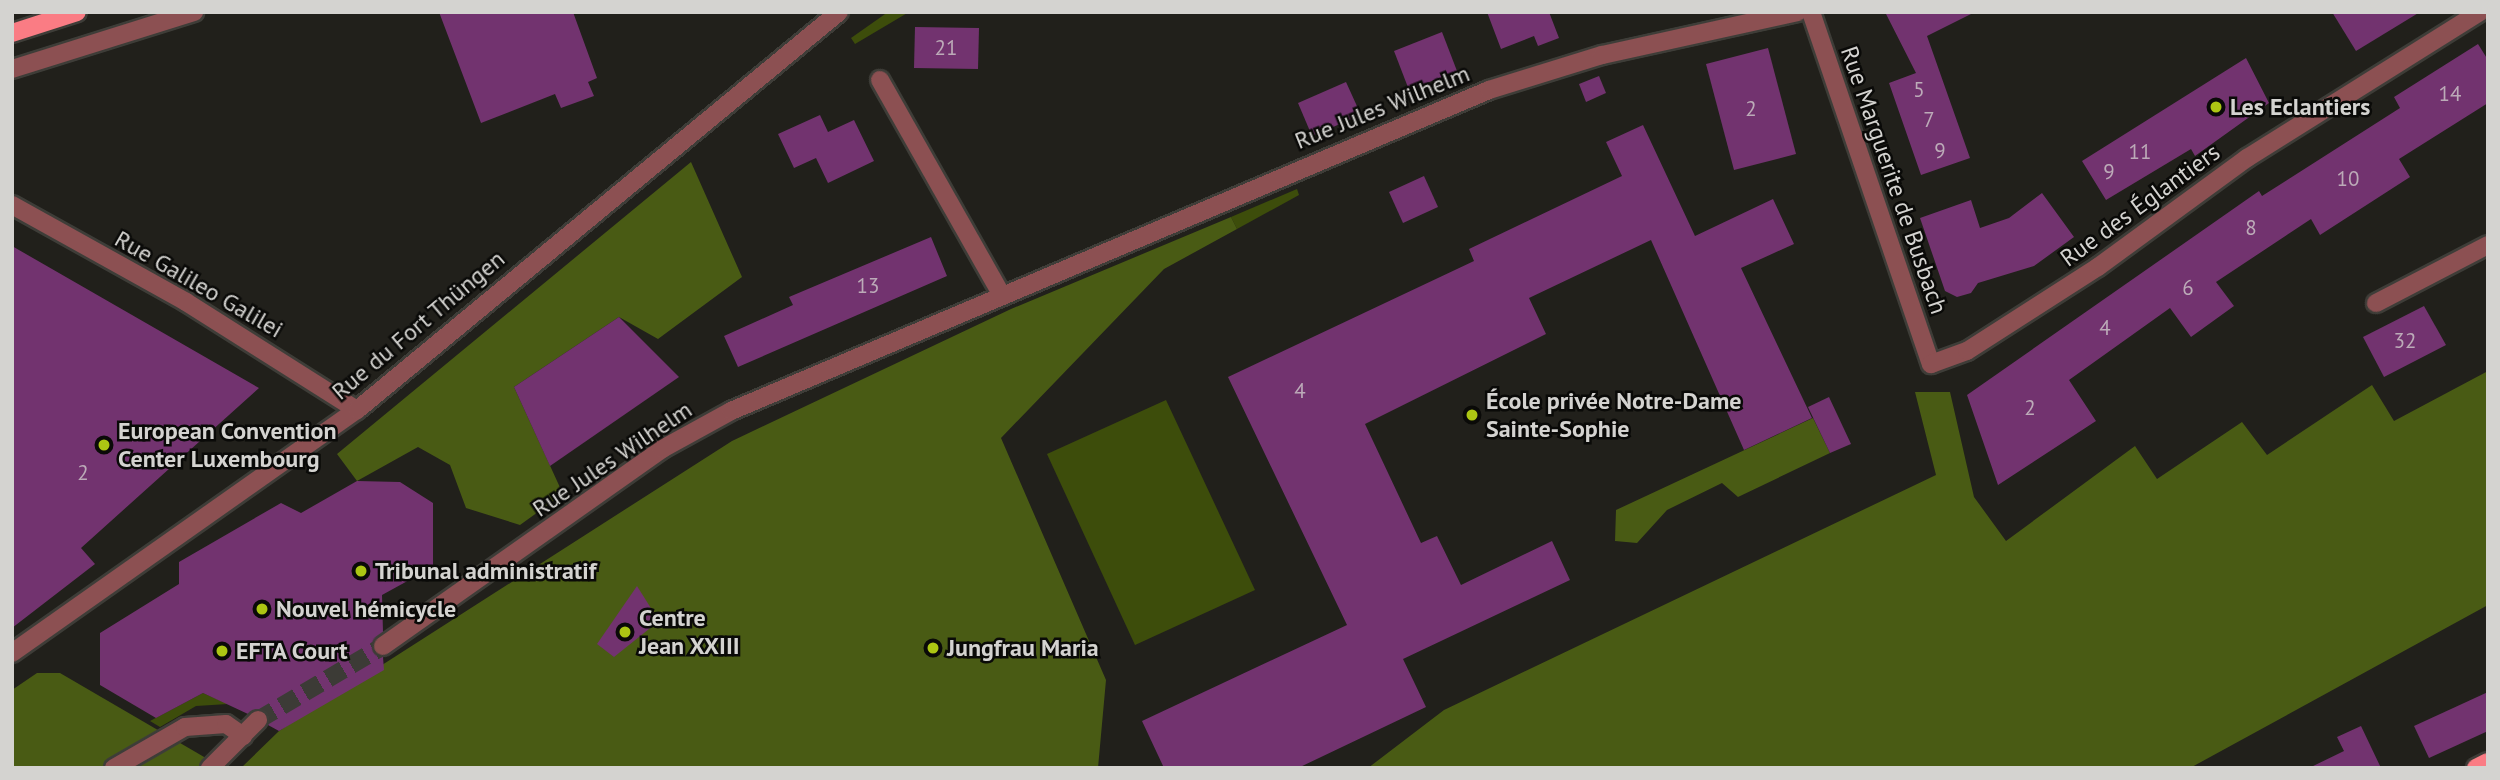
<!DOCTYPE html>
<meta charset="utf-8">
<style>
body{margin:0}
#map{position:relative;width:2500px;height:780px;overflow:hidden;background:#21201b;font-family:"PT Sans",sans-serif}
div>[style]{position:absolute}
.green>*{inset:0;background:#3d4d0b}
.forest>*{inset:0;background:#495b14}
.building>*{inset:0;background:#72336f}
.minor-tunnel>*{height:18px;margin-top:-9px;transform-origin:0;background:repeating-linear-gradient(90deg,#3c3b36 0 18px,transparent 0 27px)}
.roads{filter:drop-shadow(2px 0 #3e3d38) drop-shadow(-2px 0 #3e3d38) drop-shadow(0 2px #3e3d38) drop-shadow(0 -2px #3e3d38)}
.minor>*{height:18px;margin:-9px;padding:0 9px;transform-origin:9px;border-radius:9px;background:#8c5052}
.major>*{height:18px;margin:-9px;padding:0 9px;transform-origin:9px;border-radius:9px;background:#fa7c84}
.dots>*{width:19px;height:19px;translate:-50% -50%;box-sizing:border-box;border:4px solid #0a0a08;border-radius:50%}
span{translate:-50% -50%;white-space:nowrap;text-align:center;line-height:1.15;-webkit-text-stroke:5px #0a0a08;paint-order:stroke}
.number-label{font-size:21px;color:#bcabb8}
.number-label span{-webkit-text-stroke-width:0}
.street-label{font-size:24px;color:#d4d3d0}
.poi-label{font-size:24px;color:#d4d3d0;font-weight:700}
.left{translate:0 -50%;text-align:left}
.frame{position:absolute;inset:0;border:14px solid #d4d3d0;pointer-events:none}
</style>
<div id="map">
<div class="green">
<div style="clip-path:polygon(888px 12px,909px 12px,855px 44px,851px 38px)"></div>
<div style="clip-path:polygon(1297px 189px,1299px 195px,1237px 229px,1231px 217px)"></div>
<div style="clip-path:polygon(1166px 400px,1255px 590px,1135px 645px,1047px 454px)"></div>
<div style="clip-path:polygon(203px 693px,228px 704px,196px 706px,160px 727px,150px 721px)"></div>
</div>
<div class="forest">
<div style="clip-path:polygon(691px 162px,742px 277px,658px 339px,619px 317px,514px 387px,563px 494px,520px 525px,466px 508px,450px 465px,418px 447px,357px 481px,337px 454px)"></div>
<div style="clip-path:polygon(1231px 217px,1237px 229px,1164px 269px,1001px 438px,1106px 680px,1098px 768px,241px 768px,279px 731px,732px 441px,1011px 309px)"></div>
<div style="clip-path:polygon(2488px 371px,2488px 605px,2190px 768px,1368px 768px,1444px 710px,1936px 475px,1915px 392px,1950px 392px,1974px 497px,2006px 541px,2135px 446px,2157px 479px,2242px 422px,2267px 455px,2372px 385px,2394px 421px)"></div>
<div style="clip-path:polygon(1813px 418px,1830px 453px,1738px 497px,1722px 483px,1667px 510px,1637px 543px,1615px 541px,1616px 510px)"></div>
<div style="clip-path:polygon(37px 673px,60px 673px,223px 768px,12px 768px,12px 690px)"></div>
</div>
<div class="building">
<div style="clip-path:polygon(439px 12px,573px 12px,597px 78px,588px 82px,594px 96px,561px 108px,555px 94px,481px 123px)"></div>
<div style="clip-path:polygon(1487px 12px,1549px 12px,1559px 38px,1538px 46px,1534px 36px,1501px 49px)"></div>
<div style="clip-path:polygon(1885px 12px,1975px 12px,1927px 36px,1970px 158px,1921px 175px,1889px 83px,1916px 73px)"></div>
<div style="clip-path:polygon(2332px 12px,2420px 12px,2356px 51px)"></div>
<div style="clip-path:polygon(915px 27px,979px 28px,978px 69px,914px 68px)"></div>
<div style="clip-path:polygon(1442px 32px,1457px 71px,1409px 90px,1394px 51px)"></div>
<div style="clip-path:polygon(2478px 44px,2488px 60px,2488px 103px,2399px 159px,2410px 177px,2320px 235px,2311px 219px,2216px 282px,2234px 306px,2191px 337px,2170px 308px,2069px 380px,2096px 421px,1998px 485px,1967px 395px,2259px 191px,2262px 196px,2400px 108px,2394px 97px)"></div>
<div style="clip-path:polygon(1768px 48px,1796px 154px,1734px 170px,1706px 64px)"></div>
<div style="clip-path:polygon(2246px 58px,2269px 103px,2195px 156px,2191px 149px,2106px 200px,2082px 161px)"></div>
<div style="clip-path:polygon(1599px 76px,1606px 93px,1586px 102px,1579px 84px)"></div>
<div style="clip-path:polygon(1346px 82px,1361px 115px,1312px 136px,1298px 103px)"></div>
<div style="clip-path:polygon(820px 115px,828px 132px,854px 120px,874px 161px,828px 183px,816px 158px,794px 168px,778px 134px)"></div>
<div style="clip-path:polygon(1643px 125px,1695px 236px,1773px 199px,1794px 244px,1741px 268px,1812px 418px,1744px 450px,1651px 240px,1529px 298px,1546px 334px,1365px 424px,1421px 543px,1437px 536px,1461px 585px,1552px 541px,1570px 580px,1403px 659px,1426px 707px,1298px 768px,1164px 768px,1142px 721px,1347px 625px,1228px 377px,1474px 261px,1469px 249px,1622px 176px,1606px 142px)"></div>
<div style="clip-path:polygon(1424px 176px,1438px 207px,1403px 223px,1389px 192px)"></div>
<div style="clip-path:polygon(2042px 193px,2074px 237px,2034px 266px,1978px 283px,1971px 293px,1957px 297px,1945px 291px,1920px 218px,1971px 200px,1980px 228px,2009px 218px)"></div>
<div style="clip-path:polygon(931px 237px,947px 276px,738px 367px,724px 336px,793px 305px,789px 297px)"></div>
<div style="clip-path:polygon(12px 246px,259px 388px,81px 548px,95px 564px,12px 628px)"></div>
<div style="clip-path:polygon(2424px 306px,2446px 345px,2384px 377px,2363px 337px)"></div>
<div style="clip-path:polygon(619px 317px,679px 377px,550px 466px,514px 387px)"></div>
<div style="clip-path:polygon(1829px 397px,1851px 444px,1830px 453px,1808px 407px)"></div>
<div style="clip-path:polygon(357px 481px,400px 482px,433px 503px,433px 567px,382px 595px,383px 632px,372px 646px,383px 657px,384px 670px,279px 731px,268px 725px,262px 709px,248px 714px,203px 693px,156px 718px,100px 685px,100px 633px,179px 584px,179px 562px,281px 503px,301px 513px)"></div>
<div style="clip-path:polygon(637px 586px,659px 621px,614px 657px,597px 644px)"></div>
<div style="clip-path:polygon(2488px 692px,2488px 731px,2429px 758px,2414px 726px)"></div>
<div style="clip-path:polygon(2361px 726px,2381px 768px,2309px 768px,2344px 751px,2337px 737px)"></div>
</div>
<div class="minor-tunnel">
<div style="left:258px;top:720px;width:145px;rotate:-30.6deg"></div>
</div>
<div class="roads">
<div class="minor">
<div style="left:1811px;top:12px;width:372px;rotate:71.2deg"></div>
<div style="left:1931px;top:364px;width:38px;rotate:-20deg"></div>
<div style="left:1967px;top:351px;width:156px;rotate:-32.7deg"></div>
<div style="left:2098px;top:267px;width:185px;rotate:-36.2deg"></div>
<div style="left:2247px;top:158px;width:275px;rotate:-32.1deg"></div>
<div style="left:12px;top:69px;width:191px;rotate:-17.4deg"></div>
<div style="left:880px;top:80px;width:246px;rotate:60.5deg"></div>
<div style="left:12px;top:205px;width:199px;rotate:29.1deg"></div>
<div style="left:186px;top:302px;width:202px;rotate:32.3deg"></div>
<div style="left:2376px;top:303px;width:126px;rotate:-27.4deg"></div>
<div style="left:383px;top:646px;width:342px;rotate:-35.2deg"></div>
<div style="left:662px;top:449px;width:79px;rotate:-28.8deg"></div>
<div style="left:731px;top:411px;width:823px;rotate:-22.95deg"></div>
<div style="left:1489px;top:90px;width:118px;rotate:-17.2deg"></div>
<div style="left:1602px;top:55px;width:200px;rotate:-12.4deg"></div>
<div style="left:12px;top:653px;width:422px;rotate:-35.2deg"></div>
<div style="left:357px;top:410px;width:625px;rotate:-39.55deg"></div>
<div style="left:114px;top:768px;width:82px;rotate:-30deg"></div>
<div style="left:185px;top:727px;width:41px;rotate:-4.2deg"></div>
<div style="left:226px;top:724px;width:21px;rotate:35deg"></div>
<div style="left:210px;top:768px;width:68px;rotate:-45deg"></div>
</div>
<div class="major">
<div style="left:12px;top:33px;width:68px;rotate:-17.9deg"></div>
<div style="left:2476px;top:768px;width:13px;rotate:-27deg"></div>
</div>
</div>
<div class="dots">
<div style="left:2216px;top:107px;background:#acc613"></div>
<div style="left:1472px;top:415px;background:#acc613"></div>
<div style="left:104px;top:445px;background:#acc613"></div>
<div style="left:361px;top:571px;background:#acc613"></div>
<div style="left:262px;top:609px;background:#acc613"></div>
<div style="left:625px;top:632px;background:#acc613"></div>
<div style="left:933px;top:648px;background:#acc613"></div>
<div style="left:222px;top:651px;background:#acc613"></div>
</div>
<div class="number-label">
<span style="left:946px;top:48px">21</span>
<span style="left:1919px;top:90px">5</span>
<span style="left:2450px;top:94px">14</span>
<span style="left:1751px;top:109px">2</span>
<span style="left:1929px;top:120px">7</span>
<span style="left:1940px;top:151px">9</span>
<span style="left:2140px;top:152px">11</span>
<span style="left:2109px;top:172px">9</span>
<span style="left:2348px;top:179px">10</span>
<span style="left:2251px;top:228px">8</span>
<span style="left:868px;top:286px">13</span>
<span style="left:2188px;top:288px">6</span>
<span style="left:2105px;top:328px">4</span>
<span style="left:2405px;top:341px">32</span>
<span style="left:1300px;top:391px">4</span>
<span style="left:2030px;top:408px">2</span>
<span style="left:83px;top:473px">2</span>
</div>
<div class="street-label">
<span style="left:1382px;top:107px;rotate:-22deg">Rue Jules Wilhelm</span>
<span style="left:1894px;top:180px;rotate:71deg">Rue Marguerite de Busbach</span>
<span style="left:2140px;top:205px;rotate:-36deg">Rue des Églantiers</span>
<span style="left:199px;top:284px;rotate:30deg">Rue Galileo Galilei</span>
<span style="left:418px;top:325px;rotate:-40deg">Rue du Fort Thüngen</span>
<span style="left:612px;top:459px;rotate:-34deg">Rue Jules Wilhelm</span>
</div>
<div class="poi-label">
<span class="left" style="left:2230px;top:107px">Les Eclantiers</span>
<span class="left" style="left:1486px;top:415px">École privée Notre-Dame<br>Sainte-Sophie</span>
<span class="left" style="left:118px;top:445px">European Convention<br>Center Luxembourg</span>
<span class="left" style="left:375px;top:571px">Tribunal administratif</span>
<span class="left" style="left:276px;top:609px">Nouvel hémicycle</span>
<span class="left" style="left:639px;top:632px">Centre<br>Jean XXIII</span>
<span class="left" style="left:947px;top:648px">Jungfrau Maria</span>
<span class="left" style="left:236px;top:651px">EFTA Court</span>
</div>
<div class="frame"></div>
</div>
